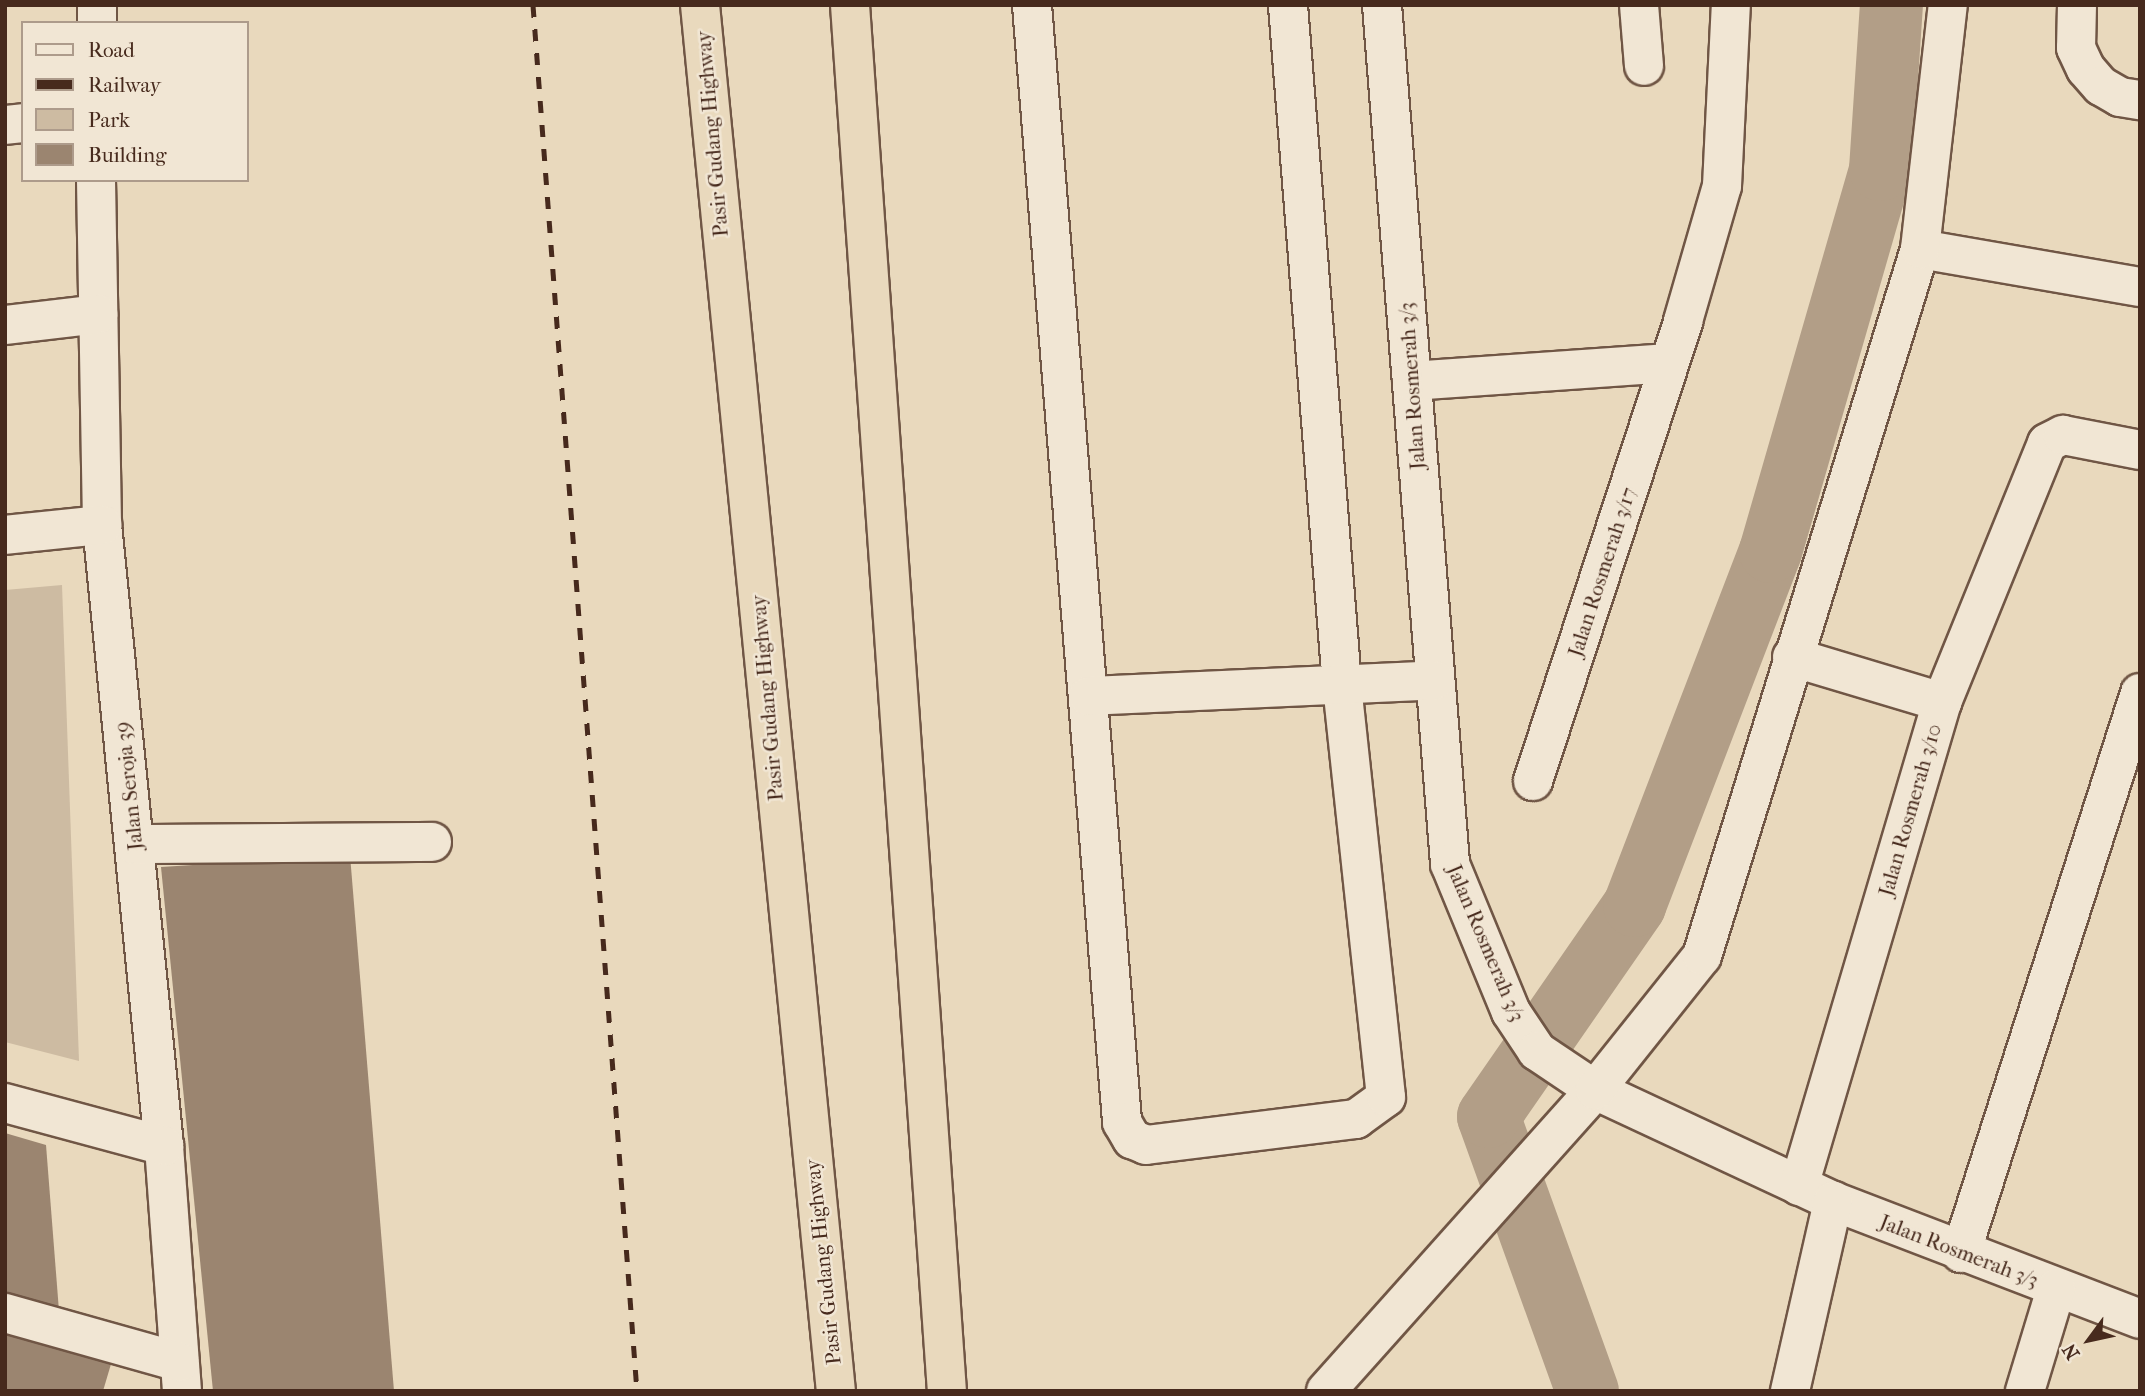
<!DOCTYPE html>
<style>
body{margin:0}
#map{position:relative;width:2145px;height:1396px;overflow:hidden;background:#e9d9bd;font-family:"IM FELL French Canon",serif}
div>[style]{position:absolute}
.green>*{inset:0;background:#cdbba2}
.river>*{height:63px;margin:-31.5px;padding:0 31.5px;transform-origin:31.5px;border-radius:31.5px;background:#b29e87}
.building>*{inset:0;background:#9b8570}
.roads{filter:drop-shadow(2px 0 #705645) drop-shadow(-2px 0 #705645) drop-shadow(0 2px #705645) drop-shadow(0 -2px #705645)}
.minor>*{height:38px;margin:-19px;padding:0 19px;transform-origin:19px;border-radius:19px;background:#f1e6d4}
.highway>*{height:38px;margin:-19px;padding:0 19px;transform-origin:19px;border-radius:19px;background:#e9d9bd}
.rail>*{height:5px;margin-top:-2.5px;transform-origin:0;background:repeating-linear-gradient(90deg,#472a1d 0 12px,transparent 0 24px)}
span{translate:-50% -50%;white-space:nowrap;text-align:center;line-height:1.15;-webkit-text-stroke:5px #f1e6d4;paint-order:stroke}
.street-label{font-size:21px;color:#472a1d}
.frame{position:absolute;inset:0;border:7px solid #472a1d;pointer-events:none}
.legend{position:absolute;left:21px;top:21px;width:228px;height:161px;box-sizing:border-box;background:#f1e6d4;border:2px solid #ad9b8b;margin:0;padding:9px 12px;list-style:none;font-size:21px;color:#472a1d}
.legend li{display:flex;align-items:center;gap:14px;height:35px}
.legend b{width:35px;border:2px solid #ad9b8b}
.north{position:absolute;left:2054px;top:1305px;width:70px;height:70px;-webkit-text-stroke:5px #f1e6d4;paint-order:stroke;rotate:237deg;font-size:19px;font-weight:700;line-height:28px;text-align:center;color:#472a1d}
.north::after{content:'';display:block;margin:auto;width:24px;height:32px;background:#472a1d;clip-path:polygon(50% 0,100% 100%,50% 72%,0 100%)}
</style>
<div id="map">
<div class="green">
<div style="clip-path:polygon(62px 585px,79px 1061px,5px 1042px,5px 590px)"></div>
</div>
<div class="river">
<div style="left:1587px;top:1391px;width:292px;rotate:-109.8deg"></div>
<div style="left:1488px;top:1116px;width:257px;rotate:-55.3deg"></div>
<div style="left:1634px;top:905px;width:379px;rotate:-69deg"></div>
<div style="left:1770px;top:551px;width:398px;rotate:-73.9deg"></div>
<div style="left:1880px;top:169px;width:164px;rotate:-86.2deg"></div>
</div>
<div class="building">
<div style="clip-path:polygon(350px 855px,394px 1391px,213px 1391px,161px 867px)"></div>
<div style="clip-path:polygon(5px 1133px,46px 1145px,59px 1311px,5px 1296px)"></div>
<div style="clip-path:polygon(5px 1333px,111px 1364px,103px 1391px,5px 1391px)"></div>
</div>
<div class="roads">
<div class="minor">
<div style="left:1032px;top:5px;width:1121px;rotate:85.39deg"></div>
<div style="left:1122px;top:1122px;width:20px;rotate:60deg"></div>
<div style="left:1132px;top:1139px;width:15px;rotate:23deg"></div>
<div style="left:1146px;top:1145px;width:212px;rotate:-7.1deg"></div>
<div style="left:1356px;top:1119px;width:37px;rotate:-36deg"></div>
<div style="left:1386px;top:1097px;width:415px;rotate:-96.1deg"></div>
<div style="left:1342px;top:684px;width:681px;rotate:-94.55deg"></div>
<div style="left:1382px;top:5px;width:862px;rotate:85.47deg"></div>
<div style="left:1450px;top:864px;width:160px;rotate:67.6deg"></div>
<div style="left:1511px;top:1012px;width:47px;rotate:56.3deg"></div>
<div style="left:1537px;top:1051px;width:70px;rotate:33.9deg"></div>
<div style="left:1595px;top:1090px;width:263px;rotate:25deg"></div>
<div style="left:1833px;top:1201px;width:329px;rotate:21deg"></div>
<div style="left:1639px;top:5px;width:61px;rotate:85.3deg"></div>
<div style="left:2077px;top:5px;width:43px;rotate:91.3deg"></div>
<div style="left:2076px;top:48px;width:23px;rotate:65deg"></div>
<div style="left:2086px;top:69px;width:23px;rotate:49deg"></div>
<div style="left:2101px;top:86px;width:22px;rotate:30deg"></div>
<div style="left:2120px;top:97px;width:20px;rotate:9deg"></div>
<div style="left:97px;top:23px;width:18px;rotate:-90deg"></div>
<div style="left:5px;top:125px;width:18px;rotate:-6deg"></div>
<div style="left:96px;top:180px;width:345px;rotate:89deg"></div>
<div style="left:102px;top:525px;width:624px;rotate:84.3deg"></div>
<div style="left:164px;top:1146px;width:246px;rotate:85.8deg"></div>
<div style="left:1920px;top:249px;width:223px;rotate:9.8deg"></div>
<div style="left:5px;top:325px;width:94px;rotate:-6.7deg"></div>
<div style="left:1412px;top:381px;width:257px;rotate:-4deg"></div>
<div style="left:5px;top:535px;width:98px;rotate:-5.9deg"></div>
<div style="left:1792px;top:657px;width:157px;rotate:16.7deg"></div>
<div style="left:1088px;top:696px;width:347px;rotate:-2.6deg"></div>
<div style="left:1533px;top:781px;width:484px;rotate:-71.9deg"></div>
<div style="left:1683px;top:321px;width:141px;rotate:-73.9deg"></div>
<div style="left:1722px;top:186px;width:181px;rotate:-87.2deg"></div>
<div style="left:134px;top:844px;width:298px;rotate:-0.4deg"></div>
<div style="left:5px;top:1103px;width:165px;rotate:15.1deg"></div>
<div style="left:1799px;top:1186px;width:505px;rotate:-73.54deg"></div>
<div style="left:1942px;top:702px;width:279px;rotate:-67.9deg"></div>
<div style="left:2047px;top:443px;width:18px;rotate:-27deg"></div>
<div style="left:2063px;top:435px;width:78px;rotate:11deg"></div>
<div style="left:1961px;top:1253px;width:588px;rotate:-72.27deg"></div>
<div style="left:5px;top:1313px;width:181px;rotate:15.7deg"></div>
<div style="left:1326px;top:1391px;width:404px;rotate:-48.2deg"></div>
<div style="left:1595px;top:1090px;width:171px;rotate:-51.4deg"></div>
<div style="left:1702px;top:956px;width:740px;rotate:-72.86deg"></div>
<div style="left:1920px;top:249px;width:246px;rotate:-83.5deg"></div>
<div style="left:1790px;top:1391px;width:195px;rotate:-77.2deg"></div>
<div style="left:2025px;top:1391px;width:107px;rotate:-73.1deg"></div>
</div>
<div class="highway">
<div style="left:700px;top:5px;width:1393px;rotate:84.4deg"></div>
<div style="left:850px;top:5px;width:1389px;rotate:86deg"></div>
</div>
</div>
<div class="rail">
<div style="left:533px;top:5px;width:1390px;rotate:85.71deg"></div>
</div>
<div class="street-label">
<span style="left:712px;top:134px;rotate:-95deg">Pasir Gudang Highway</span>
<span style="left:1412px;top:386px;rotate:-94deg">Jalan Rosmerah 3/3</span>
<span style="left:1602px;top:572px;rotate:-72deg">Jalan Rosmerah 3/17</span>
<span style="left:767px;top:698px;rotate:-95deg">Pasir Gudang Highway</span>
<span style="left:129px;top:786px;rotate:-96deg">Jalan Seroja 39</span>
<span style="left:1910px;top:810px;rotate:-74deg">Jalan Rosmerah 3/10</span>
<span style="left:1486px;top:943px;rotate:67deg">Jalan Rosmerah 3/3</span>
<span style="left:1959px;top:1251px;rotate:21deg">Jalan Rosmerah 3/3</span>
<span style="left:823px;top:1262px;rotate:-96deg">Pasir Gudang Highway</span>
</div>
<div class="frame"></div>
<ul class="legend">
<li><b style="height:9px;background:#f1e6d4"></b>Road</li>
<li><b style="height:9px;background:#472a1d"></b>Railway</li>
<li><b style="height:19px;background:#cdbba2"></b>Park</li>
<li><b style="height:19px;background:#9b8570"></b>Building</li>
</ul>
<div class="north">N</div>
</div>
